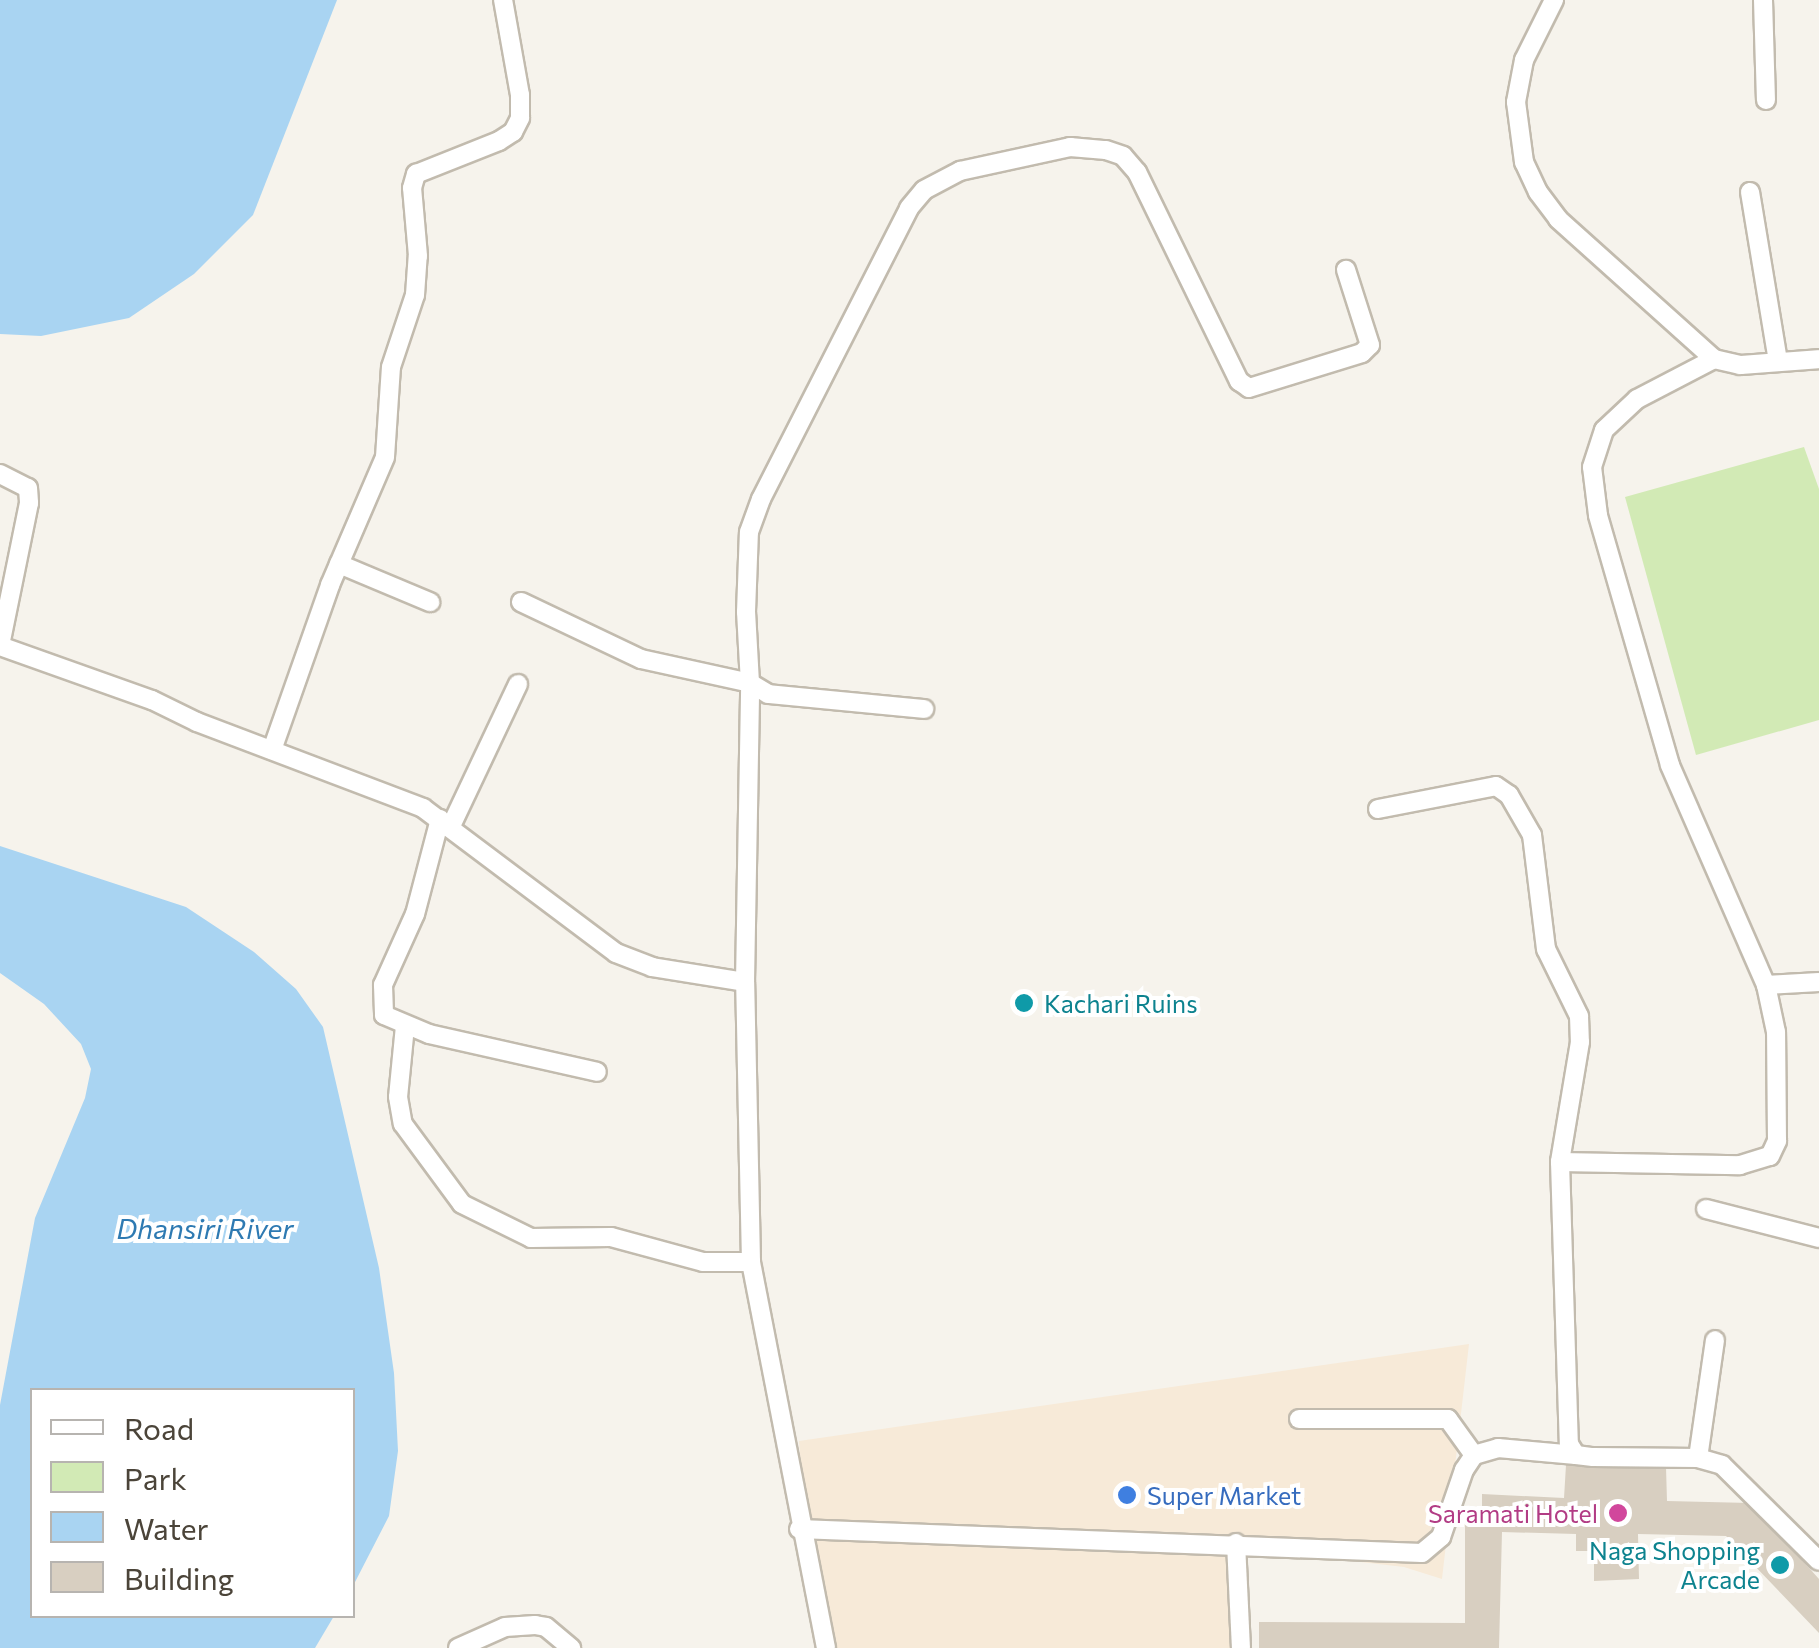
<!DOCTYPE html>
<style>
body{margin:0}
#map{position:relative;width:1819px;height:1648px;overflow:hidden;background:#f6f3ec;font-family:Commissioner,sans-serif}
div>[style]{position:absolute}
.commercial>*{inset:0;background:#f7ead8}
.green>*{inset:0;background:#d2eab5}
.water>*{inset:0;background:#a9d4f2}
.building>*{inset:0;background:#d8cfc1}
.roads{filter:drop-shadow(2px 0 #c2bbae) drop-shadow(-2px 0 #c2bbae) drop-shadow(0 2px #c2bbae) drop-shadow(0 -2px #c2bbae)}
.minor>*{height:18px;margin:-9px;padding:0 9px;transform-origin:9px;border-radius:9px;background:#fff}
.dots>*{width:28px;height:28px;translate:-50% -50%;box-sizing:border-box;border:5px solid #fff;border-radius:50%}
span{translate:-50% -50%;white-space:nowrap;text-align:center;line-height:1.15;-webkit-text-stroke:8px #fff;paint-order:stroke}
.culture-label{font-size:25px;color:#0d838f}
.left{translate:0 -50%;text-align:left}
.right{translate:-100% -50%;text-align:right}
.shop-label{font-size:25px;color:#366cbe}
.hotel-label{font-size:25px;color:#b23c85}
.water-label{font-size:28px;color:#2e7ab2;font-style:italic}
.legend{position:absolute;left:30px;top:1388px;width:325px;height:230px;box-sizing:border-box;background:#fff;border:2px solid #b7b4b0;margin:0;padding:12px 18px;list-style:none;font-size:30px;color:#4b4439}
.legend li{display:flex;align-items:center;gap:20px;height:50px}
.legend b{width:50px;border:2px solid #b7b4b0}
</style>
<div id="map">
<div class="commercial">
<div style="clip-path:polygon(1469px 1344px,1442px 1579px,1404px 1567px,1248px 1549px,1248px 1648px,833px 1648px,808px 1554px,799px 1441px)"></div>
</div>
<div class="green">
<div style="clip-path:polygon(1804px 447px,1819px 489px,1819px 720px,1696px 755px,1625px 497px)"></div>
</div>
<div class="water">
<div style="clip-path:polygon(0 0,337px 0,253px 215px,194px 274px,129px 318px,41px 336px,0 334px)"></div>
<div style="clip-path:polygon(0 846px,186px 907px,254px 952px,296px 989px,323px 1027px,379px 1268px,394px 1373px,398px 1451px,389px 1516px,353px 1586px,352px 1390px,32px 1390px,32px 1616px,334px 1616px,315px 1648px,0 1648px,0 1405px,35px 1218px,85px 1098px,91px 1069px,81px 1044px,44px 1004px,0 973px)"></div>
</div>
<div class="building">
<div style="clip-path:polygon(1566px 1465px,1666px 1467px,1667px 1501px,1750px 1503px,1819px 1579px,1819px 1633px,1726px 1536px,1638px 1534px,1639px 1579px,1594px 1581px,1594px 1551px,1576px 1551px,1576px 1534px,1502px 1532px,1499px 1648px,1259px 1648px,1259px 1622px,1465px 1623px,1465px 1511px,1482px 1510px,1482px 1494px,1564px 1498px)"></div>
</div>
<div class="roads">
<div class="minor">
<div style="left:1554px;top:0;width:67px;rotate:116.6deg"></div>
<div style="left:1524px;top:60px;width:43px;rotate:100.8deg"></div>
<div style="left:1516px;top:102px;width:61px;rotate:82.4deg"></div>
<div style="left:1524px;top:162px;width:33px;rotate:65deg"></div>
<div style="left:1538px;top:192px;width:34px;rotate:53deg"></div>
<div style="left:1558px;top:219px;width:210px;rotate:41.9deg"></div>
<div style="left:1714px;top:359px;width:27px;rotate:13deg"></div>
<div style="left:1740px;top:365px;width:79px;rotate:-4.3deg"></div>
<div style="left:1763px;top:0;width:100px;rotate:88.3deg"></div>
<div style="left:1750px;top:192px;width:171px;rotate:80.6deg"></div>
<div style="left:0;top:474px;width:31px;rotate:27deg"></div>
<div style="left:28px;top:488px;width:15px;rotate:86deg"></div>
<div style="left:29px;top:503px;width:146px;rotate:101.5deg"></div>
<div style="left:339px;top:564px;width:99px;rotate:22.7deg"></div>
<div style="left:521px;top:602px;width:133px;rotate:25.4deg"></div>
<div style="left:641px;top:659px;width:112px;rotate:12.4deg"></div>
<div style="left:750px;top:683px;width:21px;rotate:31deg"></div>
<div style="left:768px;top:694px;width:157px;rotate:5.5deg"></div>
<div style="left:0;top:646px;width:161px;rotate:19.6deg"></div>
<div style="left:152px;top:700px;width:50px;rotate:26.1deg"></div>
<div style="left:197px;top:722px;width:242px;rotate:20.8deg"></div>
<div style="left:423px;top:808px;width:241px;rotate:36.9deg"></div>
<div style="left:616px;top:953px;width:39px;rotate:21deg"></div>
<div style="left:652px;top:967px;width:94px;rotate:9.2deg"></div>
<div style="left:272px;top:750px;width:175px;rotate:-70.6deg"></div>
<div style="left:330px;top:585px;width:139px;rotate:-66.7deg"></div>
<div style="left:385px;top:457px;width:90px;rotate:-86.2deg"></div>
<div style="left:391px;top:367px;width:76px;rotate:-71.6deg"></div>
<div style="left:415px;top:295px;width:39px;rotate:-86deg"></div>
<div style="left:418px;top:256px;width:68px;rotate:-95deg"></div>
<div style="left:412px;top:188px;width:15px;rotate:-74deg"></div>
<div style="left:416px;top:174px;width:89px;rotate:-21.7deg"></div>
<div style="left:499px;top:141px;width:17px;rotate:-33deg"></div>
<div style="left:513px;top:132px;width:16px;rotate:-63deg"></div>
<div style="left:520px;top:118px;width:23px;rotate:-90deg"></div>
<div style="left:520px;top:95px;width:97px;rotate:-100.1deg"></div>
<div style="left:1378px;top:809px;width:120px;rotate:-11deg"></div>
<div style="left:1496px;top:786px;width:16px;rotate:35deg"></div>
<div style="left:1509px;top:795px;width:46px;rotate:60.1deg"></div>
<div style="left:1532px;top:835px;width:115px;rotate:83deg"></div>
<div style="left:1546px;top:949px;width:75px;rotate:63.8deg"></div>
<div style="left:1579px;top:1016px;width:26px;rotate:88deg"></div>
<div style="left:1580px;top:1042px;width:122px;rotate:99.5deg"></div>
<div style="left:1560px;top:1162px;width:282px;rotate:88.2deg"></div>
<div style="left:1569px;top:1444px;width:13px;rotate:58deg"></div>
<div style="left:1576px;top:1455px;width:17px;rotate:7deg"></div>
<div style="left:1593px;top:1457px;width:105px;rotate:0.5deg"></div>
<div style="left:1698px;top:1458px;width:25px;rotate:16deg"></div>
<div style="left:1722px;top:1465px;width:136px;rotate:44.7deg"></div>
<div style="left:440px;top:819px;width:98px;rotate:104.7deg"></div>
<div style="left:415px;top:914px;width:78px;rotate:114.3deg"></div>
<div style="left:383px;top:985px;width:30px;rotate:88deg"></div>
<div style="left:384px;top:1015px;width:49px;rotate:22.9deg"></div>
<div style="left:429px;top:1034px;width:172px;rotate:12.7deg"></div>
<div style="left:451px;top:826px;width:157px;rotate:-64.7deg"></div>
<div style="left:1766px;top:985px;width:53px;rotate:-3.2deg"></div>
<div style="left:405px;top:1026px;width:71px;rotate:95.6deg"></div>
<div style="left:398px;top:1097px;width:27px;rotate:80deg"></div>
<div style="left:403px;top:1124px;width:99px;rotate:53.6deg"></div>
<div style="left:462px;top:1204px;width:77px;rotate:26.2deg"></div>
<div style="left:531px;top:1238px;width:80px;rotate:-0.7deg"></div>
<div style="left:611px;top:1237px;width:95px;rotate:15.2deg"></div>
<div style="left:703px;top:1262px;width:48px"></div>
<div style="left:1560px;top:1162px;width:180px;rotate:1deg"></div>
<div style="left:1740px;top:1165px;width:31px;rotate:-17deg"></div>
<div style="left:1770px;top:1156px;width:17px;rotate:-65deg"></div>
<div style="left:1777px;top:1141px;width:109px;rotate:-90.5deg"></div>
<div style="left:1776px;top:1032px;width:48px;rotate:-102deg"></div>
<div style="left:1766px;top:985px;width:240px;rotate:-113.6deg"></div>
<div style="left:1670px;top:765px;width:260px;rotate:-106.1deg"></div>
<div style="left:1598px;top:515px;width:48px;rotate:-97.1deg"></div>
<div style="left:1592px;top:467px;width:39px;rotate:-72deg"></div>
<div style="left:1604px;top:430px;width:45px;rotate:-43.2deg"></div>
<div style="left:1637px;top:399px;width:87px;rotate:-27.5deg"></div>
<div style="left:1706px;top:1209px;width:117px;rotate:14.4deg"></div>
<div style="left:1299px;top:1419px;width:149px"></div>
<div style="left:1448px;top:1419px;width:44px;rotate:54.2deg"></div>
<div style="left:1698px;top:1458px;width:119px;rotate:-81.8deg"></div>
<div style="left:799px;top:1529px;width:623px;rotate:2.21deg"></div>
<div style="left:1422px;top:1553px;width:25px;rotate:-40deg"></div>
<div style="left:1441px;top:1537px;width:71px;rotate:-71.1deg"></div>
<div style="left:1464px;top:1470px;width:18px;rotate:-56deg"></div>
<div style="left:1474px;top:1455px;width:25px;rotate:-16deg"></div>
<div style="left:1498px;top:1448px;width:78px;rotate:5.1deg"></div>
<div style="left:1236px;top:1543px;width:105px;rotate:87.3deg"></div>
<div style="left:458px;top:1648px;width:51px;rotate:-24.1deg"></div>
<div style="left:505px;top:1627px;width:30px;rotate:-4deg"></div>
<div style="left:535px;top:1625px;width:11px;rotate:10deg"></div>
<div style="left:546px;top:1627px;width:33px;rotate:40deg"></div>
<div style="left:826px;top:1648px;width:393px;rotate:-101deg"></div>
<div style="left:751px;top:1262px;width:280px;rotate:-91.2deg"></div>
<div style="left:745px;top:982px;width:299px;rotate:-89deg"></div>
<div style="left:750px;top:683px;width:71px;rotate:-93.2deg"></div>
<div style="left:746px;top:612px;width:80px;rotate:-87.9deg"></div>
<div style="left:749px;top:532px;width:35px;rotate:-70deg"></div>
<div style="left:761px;top:499px;width:326px;rotate:-63deg"></div>
<div style="left:909px;top:208px;width:23px;rotate:-50deg"></div>
<div style="left:924px;top:190px;width:41px;rotate:-27.8deg"></div>
<div style="left:960px;top:171px;width:113px;rotate:-12.3deg"></div>
<div style="left:1070px;top:147px;width:36px;rotate:5deg"></div>
<div style="left:1106px;top:150px;width:18px;rotate:19deg"></div>
<div style="left:1123px;top:156px;width:21px;rotate:49deg"></div>
<div style="left:1137px;top:172px;width:233px;rotate:64deg"></div>
<div style="left:1239px;top:381px;width:12px;rotate:35deg"></div>
<div style="left:1249px;top:388px;width:118px;rotate:-17.2deg"></div>
<div style="left:1362px;top:353px;width:11px;rotate:-45deg"></div>
<div style="left:1370px;top:345px;width:79px;rotate:-107.7deg"></div>
</div>
</div>
<div class="dots">
<div style="left:1024px;top:1003px;background:#0f9aa8"></div>
<div style="left:1127px;top:1495px;background:#3f7fe0"></div>
<div style="left:1618px;top:1513px;background:#d1479c"></div>
<div style="left:1780px;top:1565px;background:#0f9aa8"></div>
</div>
<div class="culture-label">
<span class="left" style="left:1044px;top:1003px">Kachari Ruins</span>
<span class="right" style="left:1760px;top:1565px">Naga Shopping<br>Arcade</span>
</div>
<div class="shop-label">
<span class="left" style="left:1147px;top:1495px">Super Market</span>
</div>
<div class="hotel-label">
<span class="right" style="left:1598px;top:1513px">Saramati Hotel</span>
</div>
<div class="water-label">
<span style="left:205px;top:1228px">Dhansiri River</span>
</div>
<ul class="legend">
<li><b style="height:12px;background:#fff"></b>Road</li>
<li><b style="height:28px;background:#d2eab5"></b>Park</li>
<li><b style="height:28px;background:#a9d4f2"></b>Water</li>
<li><b style="height:28px;background:#d8cfc1"></b>Building</li>
</ul>
</div>
